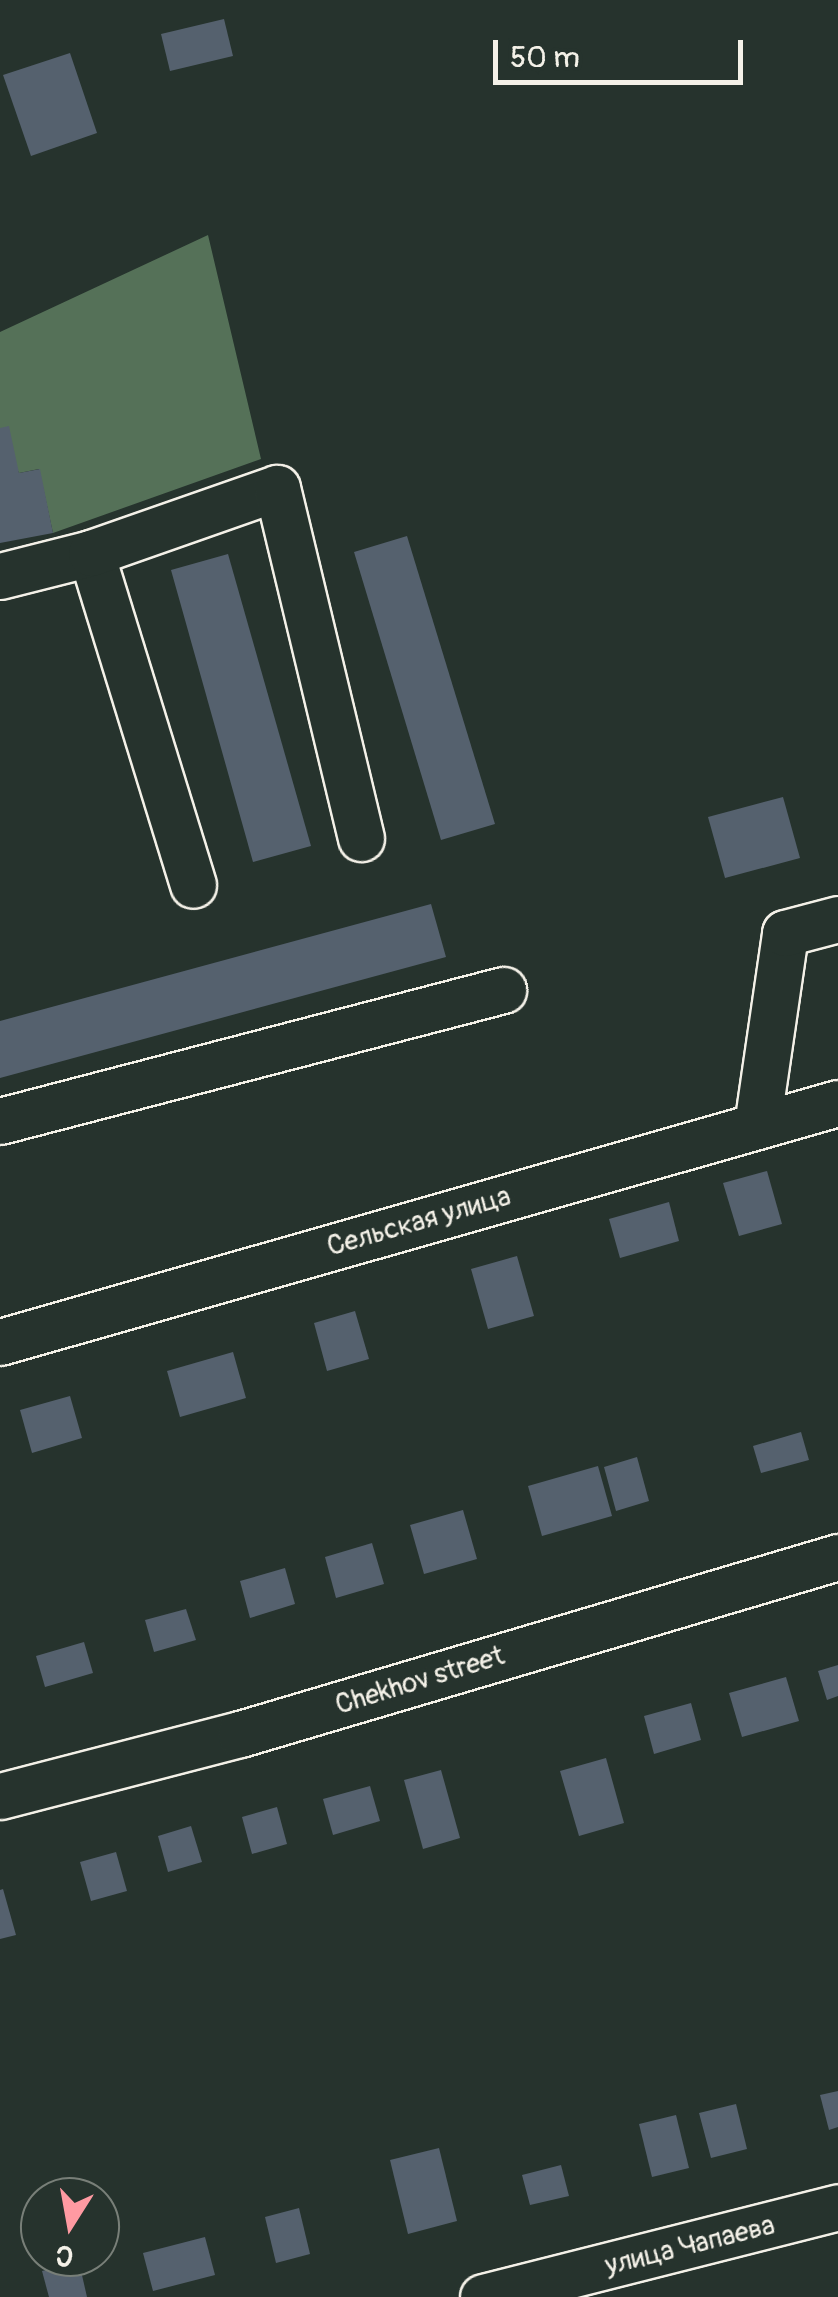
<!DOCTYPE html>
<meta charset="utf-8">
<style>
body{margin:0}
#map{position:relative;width:838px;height:2297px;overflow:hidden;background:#26332d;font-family:Pangolin,sans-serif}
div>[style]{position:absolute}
.green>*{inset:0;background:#557158}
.building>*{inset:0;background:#55616e}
.roads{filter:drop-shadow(2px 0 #f4f1e8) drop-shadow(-2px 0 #f4f1e8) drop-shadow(0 2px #f4f1e8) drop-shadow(0 -2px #f4f1e8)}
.minor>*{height:45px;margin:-22.5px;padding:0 22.5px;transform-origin:22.5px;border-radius:22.5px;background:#26332d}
span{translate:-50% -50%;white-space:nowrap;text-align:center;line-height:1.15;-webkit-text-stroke:8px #26332d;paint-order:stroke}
.street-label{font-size:28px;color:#f4f1e8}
.north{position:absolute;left:20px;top:2177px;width:100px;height:100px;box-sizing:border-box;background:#26332d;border:2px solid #787f78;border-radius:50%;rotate:191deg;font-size:28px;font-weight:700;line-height:40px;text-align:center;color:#f4f1e8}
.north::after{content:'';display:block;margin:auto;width:35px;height:45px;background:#ff9aa2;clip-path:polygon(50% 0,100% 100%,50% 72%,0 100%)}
.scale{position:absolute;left:493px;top:40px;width:250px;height:45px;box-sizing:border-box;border:5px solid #f4f1e8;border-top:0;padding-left:12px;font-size:30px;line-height:35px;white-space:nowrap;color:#f4f1e8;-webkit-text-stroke:8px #26332d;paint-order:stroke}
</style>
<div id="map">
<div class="green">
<div style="clip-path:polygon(208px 235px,261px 459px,53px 533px,39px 469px,19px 473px,0 428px,0 332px)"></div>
</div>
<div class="building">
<div style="clip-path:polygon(224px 19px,233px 56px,170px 71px,161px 34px)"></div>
<div style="clip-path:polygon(70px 53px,97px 133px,31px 156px,3px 75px)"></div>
<div style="clip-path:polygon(9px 426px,19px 473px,40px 469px,53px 533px,0 543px,0 428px)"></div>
<div style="clip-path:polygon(407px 536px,495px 824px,441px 840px,354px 552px)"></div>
<div style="clip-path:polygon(228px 554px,311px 846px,253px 862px,171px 570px)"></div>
<div style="clip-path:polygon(783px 797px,800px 858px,725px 878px,708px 817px)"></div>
<div style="clip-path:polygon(431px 904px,446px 957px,0 1078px,0 1021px)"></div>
<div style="clip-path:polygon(767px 1171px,782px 1224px,739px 1236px,723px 1183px)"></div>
<div style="clip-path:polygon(669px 1202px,679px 1241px,620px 1258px,609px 1219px)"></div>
<div style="clip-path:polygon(517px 1256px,534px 1316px,488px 1329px,471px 1269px)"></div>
<div style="clip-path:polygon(355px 1311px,369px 1359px,327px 1371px,314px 1323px)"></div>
<div style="clip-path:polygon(233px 1352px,246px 1398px,180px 1417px,167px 1371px)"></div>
<div style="clip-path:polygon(70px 1396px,82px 1438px,32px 1453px,20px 1410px)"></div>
<div style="clip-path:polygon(801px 1432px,809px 1460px,761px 1473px,753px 1446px)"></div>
<div style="clip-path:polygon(637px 1457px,649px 1501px,616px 1511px,604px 1467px)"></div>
<div style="clip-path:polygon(598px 1466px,612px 1516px,542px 1536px,528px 1486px)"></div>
<div style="clip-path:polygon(463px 1510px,477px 1559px,424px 1574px,410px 1525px)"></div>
<div style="clip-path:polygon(372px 1543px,384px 1584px,336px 1598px,325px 1557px)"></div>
<div style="clip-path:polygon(285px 1568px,295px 1604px,250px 1618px,240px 1581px)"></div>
<div style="clip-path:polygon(186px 1609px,196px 1640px,154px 1652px,145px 1620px)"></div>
<div style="clip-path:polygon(84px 1642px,93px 1673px,45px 1687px,36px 1656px)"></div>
<div style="clip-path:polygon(838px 1665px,838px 1696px,827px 1700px,818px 1671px)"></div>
<div style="clip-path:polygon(786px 1677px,799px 1721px,742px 1737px,729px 1693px)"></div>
<div style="clip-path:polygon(691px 1703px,701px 1740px,654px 1754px,644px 1716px)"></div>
<div style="clip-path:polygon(606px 1758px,624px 1823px,579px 1836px,560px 1771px)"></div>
<div style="clip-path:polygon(441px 1770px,460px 1838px,423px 1849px,404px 1780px)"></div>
<div style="clip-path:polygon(370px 1786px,380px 1821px,333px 1835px,323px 1799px)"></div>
<div style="clip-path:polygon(277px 1807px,287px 1844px,252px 1854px,242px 1817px)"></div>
<div style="clip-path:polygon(191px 1826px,202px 1862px,168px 1872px,158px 1836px)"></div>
<div style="clip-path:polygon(116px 1852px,127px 1891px,91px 1901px,80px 1862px)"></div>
<div style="clip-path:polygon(3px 1889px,16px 1935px,0 1939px,0 1890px)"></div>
<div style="clip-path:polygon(838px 2091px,838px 2127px,829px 2130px,820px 2095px)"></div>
<div style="clip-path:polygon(736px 2104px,747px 2149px,711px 2158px,699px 2113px)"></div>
<div style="clip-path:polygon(676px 2115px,689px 2168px,652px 2177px,639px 2124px)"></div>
<div style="clip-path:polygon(439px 2148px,457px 2221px,408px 2234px,390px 2160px)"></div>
<div style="clip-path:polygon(561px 2165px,569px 2196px,530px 2205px,522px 2175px)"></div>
<div style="clip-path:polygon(299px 2208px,310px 2254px,276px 2263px,265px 2217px)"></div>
<div style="clip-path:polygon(205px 2237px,215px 2275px,153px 2291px,143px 2253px)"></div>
<div style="clip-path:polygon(79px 2262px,87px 2297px,49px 2297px,42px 2271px)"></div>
</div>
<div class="roads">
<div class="minor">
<div style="left:91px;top:553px;width:347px;rotate:72.9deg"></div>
<div style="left:0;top:576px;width:94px;rotate:-14.2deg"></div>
<div style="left:91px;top:553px;width:197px;rotate:-19.3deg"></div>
<div style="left:277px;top:488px;width:360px;rotate:76.5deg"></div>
<div style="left:0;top:1121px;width:520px;rotate:-14.6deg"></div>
<div style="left:757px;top:1126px;width:195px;rotate:-81.7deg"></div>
<div style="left:785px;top:933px;width:55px;rotate:-14.8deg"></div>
<div style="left:0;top:1342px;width:871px;rotate:-15.92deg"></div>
<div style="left:0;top:1796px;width:248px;rotate:-14.5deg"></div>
<div style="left:240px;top:1734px;width:624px;rotate:-16.49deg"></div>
<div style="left:483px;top:2297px;width:366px;rotate:-14.2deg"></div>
</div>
</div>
<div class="street-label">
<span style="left:419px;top:1222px;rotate:-16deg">Сельская улица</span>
<span style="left:420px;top:1681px;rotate:-17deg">Chekhov street</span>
<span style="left:690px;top:2246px;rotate:-14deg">улица Чапаева</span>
</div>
<div class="north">С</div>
<div class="scale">50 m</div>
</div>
